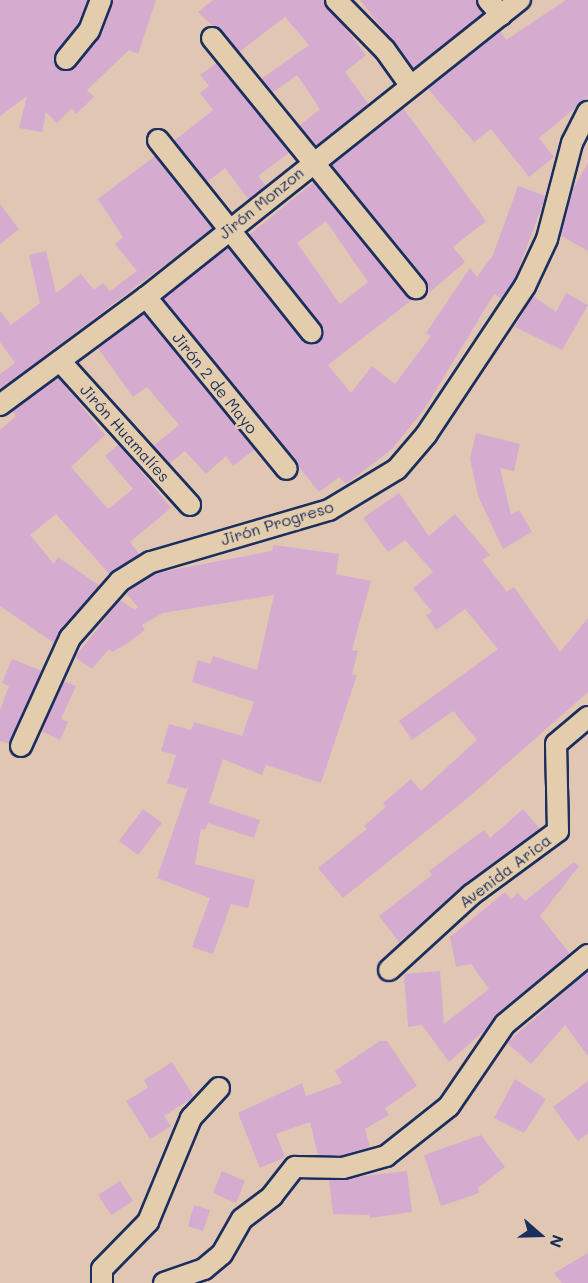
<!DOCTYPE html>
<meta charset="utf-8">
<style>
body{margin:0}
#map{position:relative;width:588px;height:1283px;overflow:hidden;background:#e1c6b4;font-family:Mali,sans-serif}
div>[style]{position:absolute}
.building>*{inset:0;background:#d6abd0}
.roads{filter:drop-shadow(2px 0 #1b2f5e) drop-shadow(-2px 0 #1b2f5e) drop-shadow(0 2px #1b2f5e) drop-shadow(0 -2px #1b2f5e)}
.street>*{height:20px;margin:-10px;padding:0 10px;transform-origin:10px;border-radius:10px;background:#e4cdad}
span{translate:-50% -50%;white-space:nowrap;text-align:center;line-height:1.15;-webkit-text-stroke:5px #e4cdad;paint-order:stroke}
.street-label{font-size:16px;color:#1b2f5e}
.north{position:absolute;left:510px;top:1205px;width:60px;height:60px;-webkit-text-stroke:4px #e4cdad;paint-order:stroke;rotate:110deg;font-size:16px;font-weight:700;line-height:24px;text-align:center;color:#1b2f5e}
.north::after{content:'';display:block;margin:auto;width:21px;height:27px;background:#1b2f5e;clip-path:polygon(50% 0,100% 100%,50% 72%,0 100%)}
</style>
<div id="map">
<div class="building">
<div style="clip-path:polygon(0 0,88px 0,79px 25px,54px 56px,58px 68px,65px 71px,75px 67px,98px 38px,113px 0,156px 0,138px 54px,129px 50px,87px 90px,94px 97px,76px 114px,72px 108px,57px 123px,46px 112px,42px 132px,19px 128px,27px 96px,0 116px)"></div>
<div style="clip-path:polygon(213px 0,324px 0,366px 55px,345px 72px,369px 105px,317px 146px,299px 126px,320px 109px,297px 75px,272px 93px,261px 79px,309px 45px,285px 17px,239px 52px,198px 12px)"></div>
<div style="clip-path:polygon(360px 0,476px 0,484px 13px,414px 69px)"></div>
<div style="clip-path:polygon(566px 0,588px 0,588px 97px,539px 138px,554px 157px,529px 177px,491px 129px,474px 142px,428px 89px,500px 31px,506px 40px)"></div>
<div style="clip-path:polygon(217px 63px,290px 152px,258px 176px,266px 186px,249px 200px,225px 168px,207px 182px,174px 141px,213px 110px,200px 93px,209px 86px,200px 75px)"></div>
<div style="clip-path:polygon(403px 108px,486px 221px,453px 247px,465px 262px,430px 292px,331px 165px)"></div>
<div style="clip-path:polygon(155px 156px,213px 228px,0 390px,0 374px,15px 363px,0 342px,0 311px,11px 325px,40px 303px,29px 255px,46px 251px,56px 293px,81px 274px,94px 290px,103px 283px,110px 291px,137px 271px,115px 244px,123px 237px,98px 199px)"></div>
<div style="clip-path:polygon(588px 163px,588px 251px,560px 235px,573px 189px)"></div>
<div style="clip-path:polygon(evenodd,314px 182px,413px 299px,328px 365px,351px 393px,372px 366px,395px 384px,431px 336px,426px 333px,470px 268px,477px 277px,493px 255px,518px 186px,546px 196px,513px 283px,502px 299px,494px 294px,425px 408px,392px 449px,346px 484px,339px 477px,319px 492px,163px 299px,228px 247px,302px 339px,318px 342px,320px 325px,249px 235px,314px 182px,326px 221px,368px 282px,340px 304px,297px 243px,326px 221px)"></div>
<div style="clip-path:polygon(0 204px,19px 229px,0 244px)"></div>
<div style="clip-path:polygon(566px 293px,588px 305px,562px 350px,515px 327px,533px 296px,556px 312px)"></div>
<div style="clip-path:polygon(144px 313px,255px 449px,233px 466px,226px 456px,206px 474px,185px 451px,169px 464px,153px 446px,179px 425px,147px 387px,133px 397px,98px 348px)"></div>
<div style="clip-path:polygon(58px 377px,105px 435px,71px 467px,108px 509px,133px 489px,105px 456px,119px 444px,171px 508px,130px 542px,140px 555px,110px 575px,56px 514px,30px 535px,54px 564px,58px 557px,100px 586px,54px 643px,0 606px,0 430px,16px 416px,12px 411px)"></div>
<div style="clip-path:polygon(476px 433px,520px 444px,514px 471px,500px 468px,511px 515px,519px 510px,532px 532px,503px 549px,478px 496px,470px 459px)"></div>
<div style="clip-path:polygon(399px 493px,429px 536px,455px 514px,490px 555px,482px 560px,507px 592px,514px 587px,560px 652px,588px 618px,588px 692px,469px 797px,343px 898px,318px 868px,367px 829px,364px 826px,386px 807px,383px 803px,411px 779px,421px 791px,477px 740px,453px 711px,412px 740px,399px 721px,498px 649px,465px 609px,436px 630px,426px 615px,432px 612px,413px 588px,433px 572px,405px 540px,388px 552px,363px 518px)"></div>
<div style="clip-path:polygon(273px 545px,339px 554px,336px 574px,371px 581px,352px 650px,358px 651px,352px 674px,357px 675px,321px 783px,266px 765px,262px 775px,223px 759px,209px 803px,260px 820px,254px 838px,208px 823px,205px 830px,201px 829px,195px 864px,255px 880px,248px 908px,231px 904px,213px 954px,192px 947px,210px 898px,157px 878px,189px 785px,186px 789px,167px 783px,176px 755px,161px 751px,169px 724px,191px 730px,194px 722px,242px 736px,254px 702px,192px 682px,198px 660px,210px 664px,213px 656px,257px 670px,274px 595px,163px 613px,142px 625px,145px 630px,128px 643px,112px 652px,109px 649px,92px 669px,75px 657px,120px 600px,135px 610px,138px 607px,126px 593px,156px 573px,272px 551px)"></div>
<div style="clip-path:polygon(12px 659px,42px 671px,9px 744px,0 741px,0 710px,9px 686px,2px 683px)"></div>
<div style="clip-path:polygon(64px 681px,76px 686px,61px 719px,68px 722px,60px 740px,41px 731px)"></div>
<div style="clip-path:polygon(143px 809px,162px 823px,138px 855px,119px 841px)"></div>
<div style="clip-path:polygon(523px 809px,540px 829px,464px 885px,399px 942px,379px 916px,432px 875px,429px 871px,484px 830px,490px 838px)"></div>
<div style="clip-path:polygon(574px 862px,579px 866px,540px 916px,570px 954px,449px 1062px,422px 1025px,408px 1027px,404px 974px,440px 971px,444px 1024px,489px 989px,471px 964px,456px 967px,450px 937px,505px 892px,511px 899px,518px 893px,525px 901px)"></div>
<div style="clip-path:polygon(588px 971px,588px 1056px,565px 1025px,531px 1064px,507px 1043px)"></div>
<div style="clip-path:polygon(380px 1041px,387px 1041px,417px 1086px,385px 1108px,389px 1115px,365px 1129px,370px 1148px,341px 1156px,318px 1155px,310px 1122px,276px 1134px,285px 1157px,260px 1168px,238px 1113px,302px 1083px,306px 1096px,342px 1083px,335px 1071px)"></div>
<div style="clip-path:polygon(172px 1062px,194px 1097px,164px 1116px,171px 1126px,150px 1139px,126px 1101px,148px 1088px,144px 1080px)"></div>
<div style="clip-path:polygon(515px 1079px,546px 1099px,524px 1133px,494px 1118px)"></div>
<div style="clip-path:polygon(588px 1081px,588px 1133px,578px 1141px,553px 1107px)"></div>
<div style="clip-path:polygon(481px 1135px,505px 1167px,478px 1188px,479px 1193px,441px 1206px,424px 1155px)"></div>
<div style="clip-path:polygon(222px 1171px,245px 1181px,236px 1203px,213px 1193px)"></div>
<div style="clip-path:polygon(407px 1171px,412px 1212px,370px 1218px,369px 1215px,333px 1214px,329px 1180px)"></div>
<div style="clip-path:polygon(120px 1181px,133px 1201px,111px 1215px,98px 1195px)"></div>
<div style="clip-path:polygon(194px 1205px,210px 1210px,203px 1231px,188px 1226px)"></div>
<div style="clip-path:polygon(588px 1253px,588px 1283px,562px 1283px,554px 1273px)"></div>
</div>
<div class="roads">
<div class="street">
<div style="left:336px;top:0;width:70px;rotate:45.6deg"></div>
<div style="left:385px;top:50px;width:43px;rotate:54.5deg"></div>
<div style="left:488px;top:0;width:20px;rotate:49deg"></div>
<div style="left:212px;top:38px;width:323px;rotate:50.8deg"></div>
<div style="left:66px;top:59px;width:36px;rotate:-51deg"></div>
<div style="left:89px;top:31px;width:33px;rotate:-69deg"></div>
<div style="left:158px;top:140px;width:246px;rotate:51.4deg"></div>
<div style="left:146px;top:297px;width:222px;rotate:50.7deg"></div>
<div style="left:60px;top:361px;width:194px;rotate:47.9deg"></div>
<div style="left:0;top:405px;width:182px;rotate:-36.5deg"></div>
<div style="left:146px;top:297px;width:478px;rotate:-38.5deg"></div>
<div style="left:21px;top:746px;width:119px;rotate:-65.6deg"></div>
<div style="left:70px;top:638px;width:76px;rotate:-48.7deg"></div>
<div style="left:120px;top:581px;width:36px;rotate:-32deg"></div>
<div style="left:151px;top:562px;width:185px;rotate:-16.3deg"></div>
<div style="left:329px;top:510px;width:79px;rotate:-31.1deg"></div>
<div style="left:397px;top:469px;width:45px;rotate:-49.5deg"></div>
<div style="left:426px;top:435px;width:179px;rotate:-56.4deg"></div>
<div style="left:525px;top:286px;width:52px;rotate:-64.9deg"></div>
<div style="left:547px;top:239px;width:99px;rotate:-75.4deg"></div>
<div style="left:572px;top:143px;width:35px;rotate:-63deg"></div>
<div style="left:389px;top:970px;width:111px;rotate:-42.4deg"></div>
<div style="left:471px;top:895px;width:108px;rotate:-36.3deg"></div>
<div style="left:558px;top:831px;width:87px;rotate:-91.3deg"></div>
<div style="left:556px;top:744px;width:42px;rotate:-40.2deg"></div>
<div style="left:102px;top:1283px;width:14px;rotate:-90deg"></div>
<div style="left:102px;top:1269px;width:66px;rotate:-45.6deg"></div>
<div style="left:148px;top:1222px;width:113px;rotate:-67.5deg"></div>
<div style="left:191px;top:1118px;width:41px;rotate:-47deg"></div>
<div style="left:164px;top:1283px;width:42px;rotate:-19.3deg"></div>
<div style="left:204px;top:1269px;width:23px;rotate:-40deg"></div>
<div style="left:222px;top:1254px;width:40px;rotate:-60.3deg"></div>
<div style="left:242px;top:1219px;width:38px;rotate:-37deg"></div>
<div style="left:272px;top:1196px;width:37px;rotate:-52deg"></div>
<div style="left:295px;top:1167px;width:48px;rotate:1.2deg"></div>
<div style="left:343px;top:1168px;width:45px;rotate:-15.6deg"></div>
<div style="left:386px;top:1156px;width:80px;rotate:-38.4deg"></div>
<div style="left:449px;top:1106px;width:99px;rotate:-55.7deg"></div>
<div style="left:505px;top:1024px;width:108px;rotate:-39.7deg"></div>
</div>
</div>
<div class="street-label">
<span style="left:261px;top:203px;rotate:-39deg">Jirón Monzon</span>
<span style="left:215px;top:383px;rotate:51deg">Jirón 2 de Mayo</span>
<span style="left:125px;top:433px;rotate:48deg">Jirón Huamalíes</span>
<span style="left:277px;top:523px;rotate:-17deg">Jirón Progreso</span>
<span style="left:505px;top:871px;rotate:-37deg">Avenida Arica</span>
</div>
<div class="north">N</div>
</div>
